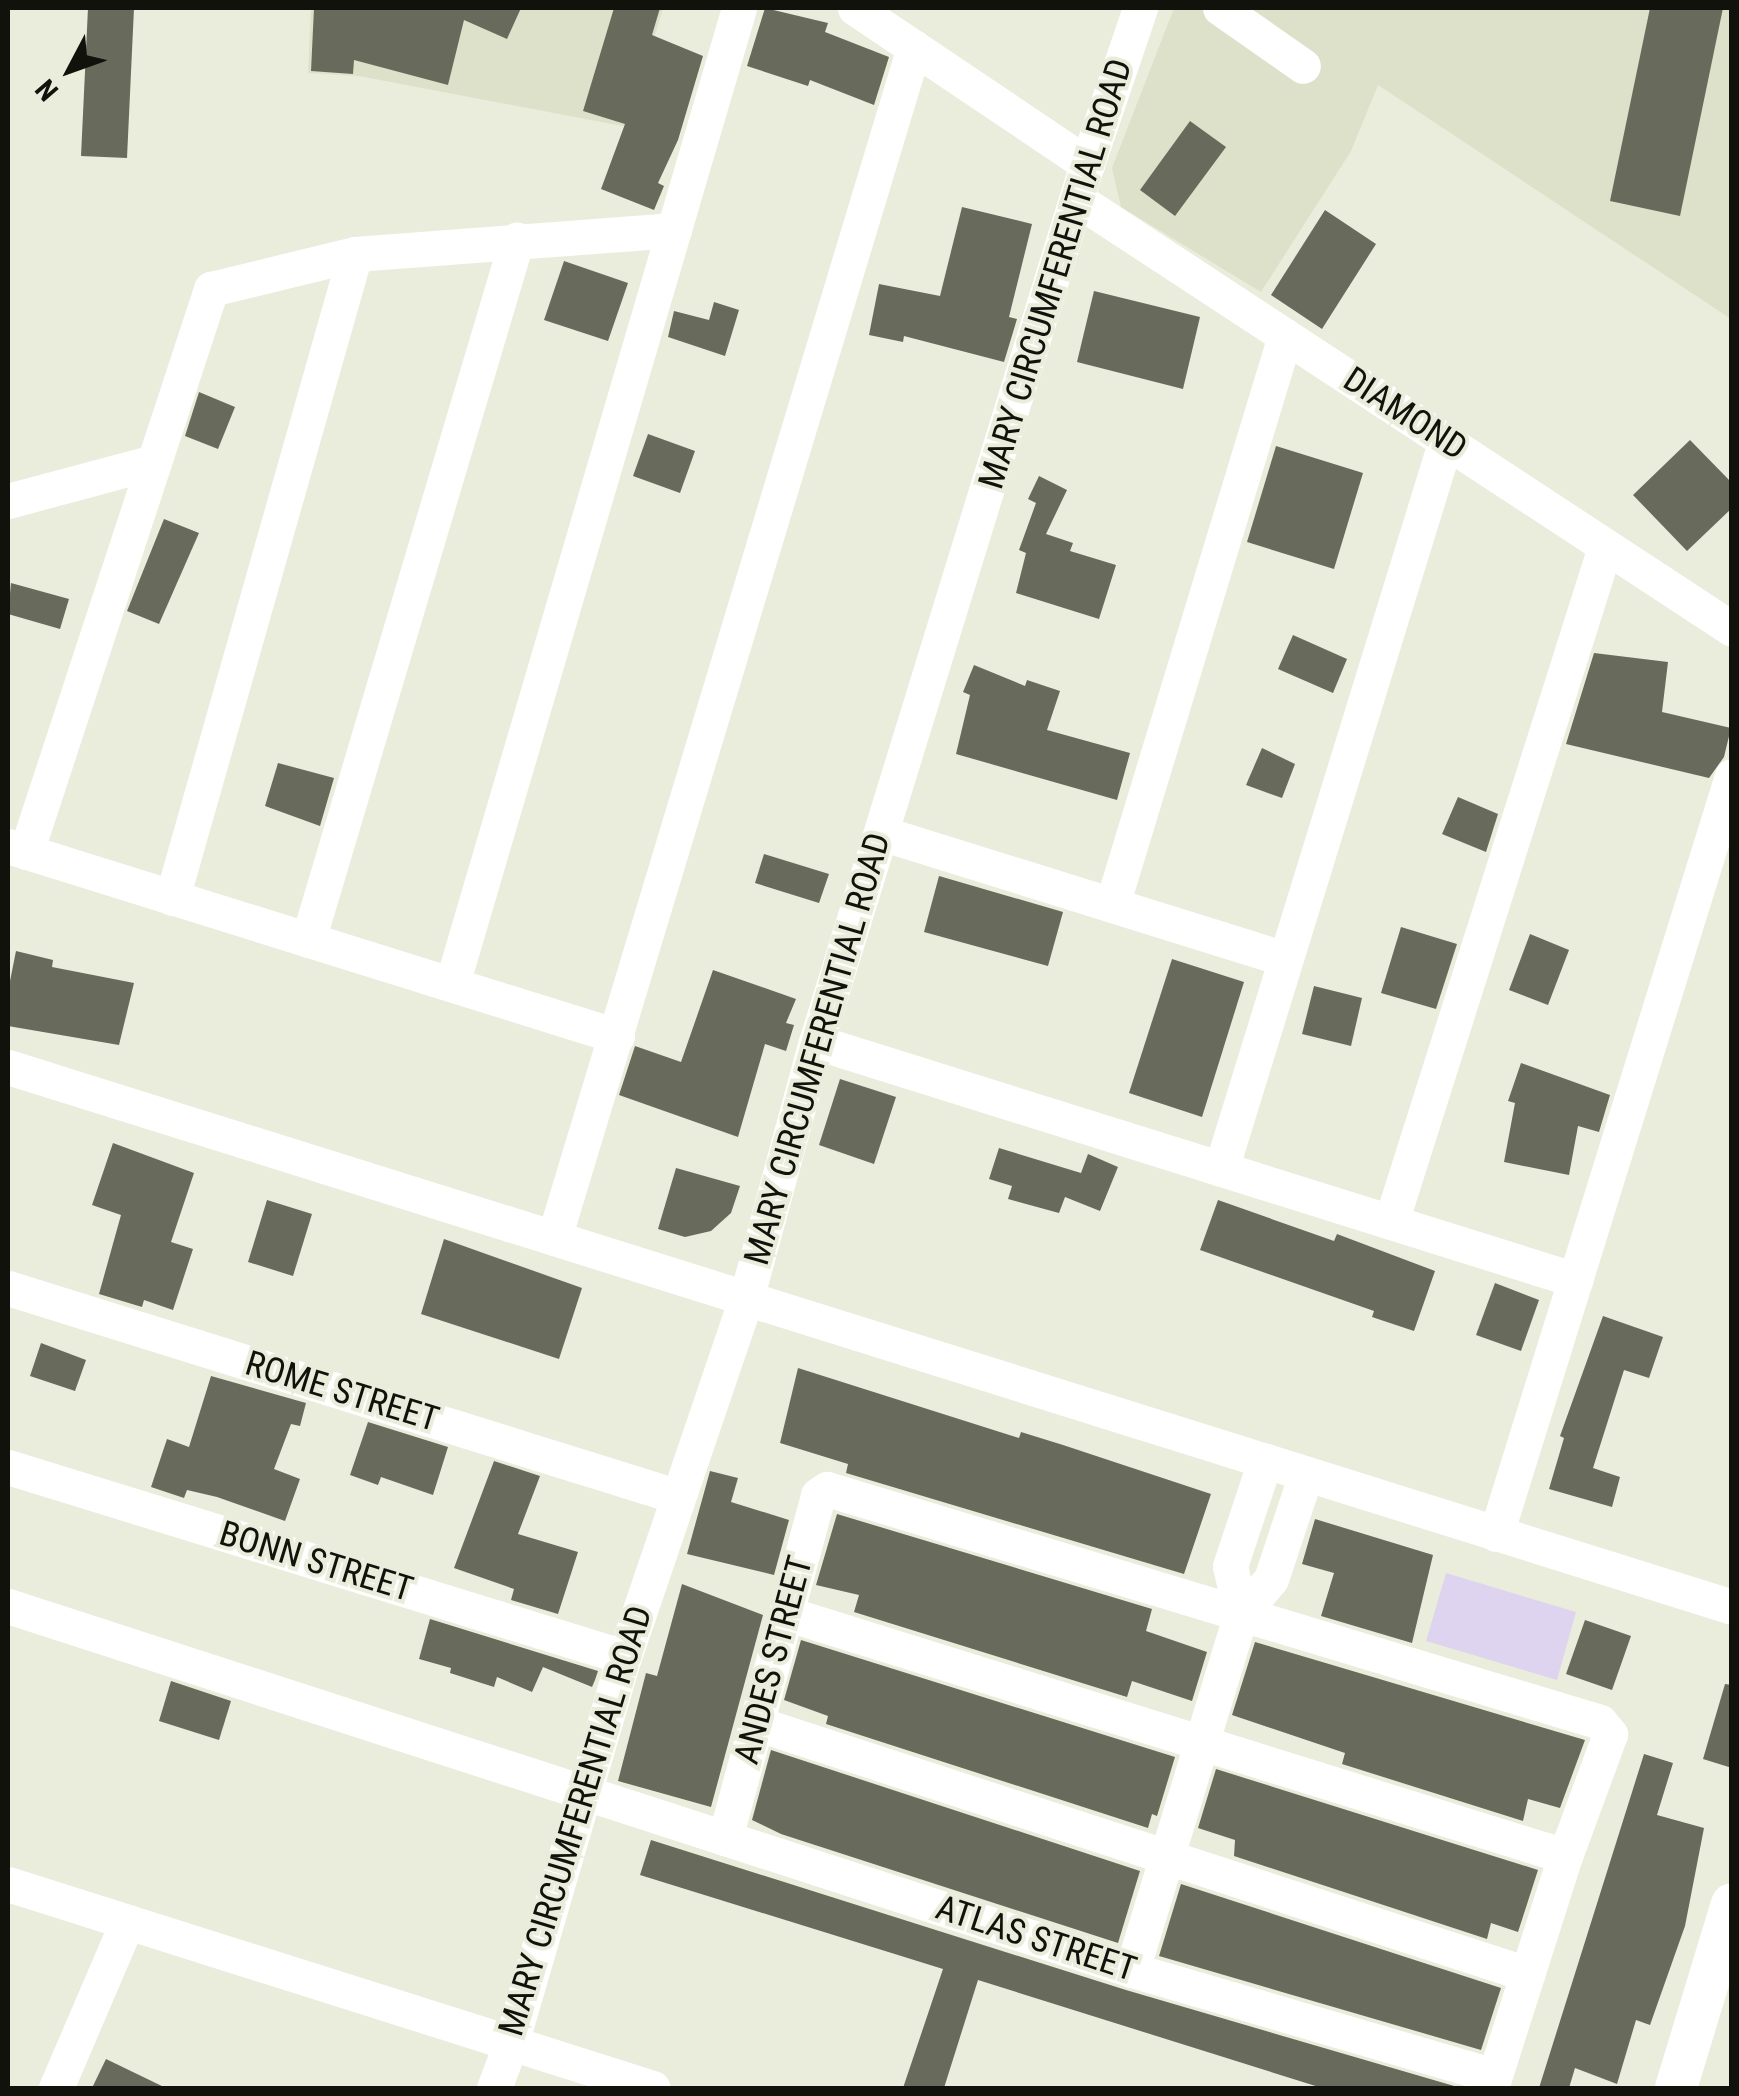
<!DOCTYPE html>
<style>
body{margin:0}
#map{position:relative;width:1739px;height:2096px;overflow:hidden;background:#eaeddc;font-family:"Roboto Condensed",sans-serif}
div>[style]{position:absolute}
.built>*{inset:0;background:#dde1c9}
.green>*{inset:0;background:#dfd4ef}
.building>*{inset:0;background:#686b5c}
.minor>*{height:35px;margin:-17.5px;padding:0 17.5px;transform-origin:17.5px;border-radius:17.5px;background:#fff}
.major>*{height:42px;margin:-21px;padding:0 21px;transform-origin:21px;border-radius:21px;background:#fff}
span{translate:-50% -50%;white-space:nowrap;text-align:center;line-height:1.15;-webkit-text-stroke:8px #eaeddc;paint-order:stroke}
.street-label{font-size:35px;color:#11120c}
.frame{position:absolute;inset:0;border:10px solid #11120c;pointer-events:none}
.north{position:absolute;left:20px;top:20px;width:100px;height:100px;-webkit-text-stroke:8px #eaeddc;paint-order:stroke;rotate:229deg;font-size:28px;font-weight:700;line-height:40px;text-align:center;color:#11120c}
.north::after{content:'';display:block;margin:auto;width:35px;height:45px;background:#11120c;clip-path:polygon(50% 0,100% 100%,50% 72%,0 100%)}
</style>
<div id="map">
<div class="built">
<div style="clip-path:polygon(311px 8px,663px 8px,628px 127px,359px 76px,308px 73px)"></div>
<div style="clip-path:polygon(1174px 8px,1731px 8px,1731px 319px,1378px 85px,1351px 151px,1261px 292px,1121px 207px,1112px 168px)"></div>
</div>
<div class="green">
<div style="clip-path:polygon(1446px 1573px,1576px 1612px,1557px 1680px,1426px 1641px)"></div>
</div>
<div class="building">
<div style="clip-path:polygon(88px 8px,134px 8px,127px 158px,81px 156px)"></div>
<div style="clip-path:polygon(314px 8px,521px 8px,507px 39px,464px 20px,448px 85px,354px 60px,353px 74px,311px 71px)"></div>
<div style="clip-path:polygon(614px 8px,660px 8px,652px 35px,703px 56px,678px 140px,658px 183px,664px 186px,654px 210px,601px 189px,625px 124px,583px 111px)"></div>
<div style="clip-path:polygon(765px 8px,828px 23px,825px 32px,889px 57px,874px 105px,810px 80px,808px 86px,747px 66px)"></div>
<div style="clip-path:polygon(1650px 8px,1723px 8px,1680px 216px,1610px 201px)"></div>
<div style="clip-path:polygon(1190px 121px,1226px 147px,1175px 216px,1140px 190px)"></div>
<div style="clip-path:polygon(962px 207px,1032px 224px,1009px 317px,1017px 319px,1004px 362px,904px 336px,903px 342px,869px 335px,879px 284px,940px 296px)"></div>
<div style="clip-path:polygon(1325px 210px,1376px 244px,1322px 329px,1271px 295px)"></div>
<div style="clip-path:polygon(564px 261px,628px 283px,608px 341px,544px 320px)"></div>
<div style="clip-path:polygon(1094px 291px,1200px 317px,1183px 389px,1077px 362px)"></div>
<div style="clip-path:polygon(714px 302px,739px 310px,725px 356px,668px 337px,674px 311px,709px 320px)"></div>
<div style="clip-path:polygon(199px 392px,235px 407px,218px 449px,185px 436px)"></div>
<div style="clip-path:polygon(648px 434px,695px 451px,680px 493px,633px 476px)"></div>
<div style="clip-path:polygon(1690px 440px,1732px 483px,1732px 508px,1687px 551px,1633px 495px)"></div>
<div style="clip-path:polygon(1276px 446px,1363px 473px,1334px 569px,1247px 542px)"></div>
<div style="clip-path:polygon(1039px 476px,1067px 490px,1046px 534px,1073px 543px,1070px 551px,1116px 565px,1099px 619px,1016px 593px,1026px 553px,1019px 550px,1036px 503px,1028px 499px)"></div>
<div style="clip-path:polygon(164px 519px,199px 533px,159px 624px,127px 611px)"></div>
<div style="clip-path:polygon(11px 583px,69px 599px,60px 629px,8px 614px)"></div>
<div style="clip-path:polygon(1293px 635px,1347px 659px,1333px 693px,1278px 669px)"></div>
<div style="clip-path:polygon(1594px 653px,1668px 662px,1662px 712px,1731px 728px,1724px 757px,1709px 778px,1566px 744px)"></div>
<div style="clip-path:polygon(974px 665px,1025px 686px,1027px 680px,1060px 691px,1047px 730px,1130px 753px,1117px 800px,956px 754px,970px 695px,963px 692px)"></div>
<div style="clip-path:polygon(1262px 748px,1295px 764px,1282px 798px,1246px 785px)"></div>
<div style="clip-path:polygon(278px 763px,334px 778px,320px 826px,265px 806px)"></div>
<div style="clip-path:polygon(1458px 797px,1498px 814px,1486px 852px,1442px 834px)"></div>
<div style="clip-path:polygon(764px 854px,829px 874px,819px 903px,755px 883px)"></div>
<div style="clip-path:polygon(939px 876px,1063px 912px,1048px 966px,924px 932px)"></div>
<div style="clip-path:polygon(1401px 927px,1457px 944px,1436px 1009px,1381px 993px)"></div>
<div style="clip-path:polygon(1530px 934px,1569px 950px,1548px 1005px,1509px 990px)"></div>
<div style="clip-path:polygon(16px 951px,53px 960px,52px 967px,134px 983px,119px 1045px,8px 1026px,8px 991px)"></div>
<div style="clip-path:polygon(1172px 959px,1244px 982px,1202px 1117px,1129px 1093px)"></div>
<div style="clip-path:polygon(713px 970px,796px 999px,786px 1023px,794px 1025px,786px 1051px,765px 1044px,738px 1137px,619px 1095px,635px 1046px,681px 1062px)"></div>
<div style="clip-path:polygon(1314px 986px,1362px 998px,1351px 1046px,1302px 1034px)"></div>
<div style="clip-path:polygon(1521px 1063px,1610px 1095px,1599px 1132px,1578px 1126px,1569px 1175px,1504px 1162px,1515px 1103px,1508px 1101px)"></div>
<div style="clip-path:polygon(840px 1079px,896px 1097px,874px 1164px,819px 1145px)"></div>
<div style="clip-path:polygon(113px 1143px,194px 1173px,171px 1242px,193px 1249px,173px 1310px,144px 1300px,142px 1307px,99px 1294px,121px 1215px,92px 1205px)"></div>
<div style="clip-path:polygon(999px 1148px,1081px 1173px,1088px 1154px,1118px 1167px,1100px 1211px,1065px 1197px,1059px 1213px,1008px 1199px,1012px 1186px,989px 1179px)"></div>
<div style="clip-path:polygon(676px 1168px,740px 1186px,731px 1213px,711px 1231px,685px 1237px,658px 1229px)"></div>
<div style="clip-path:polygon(267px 1200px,312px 1214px,293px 1276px,248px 1262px)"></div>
<div style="clip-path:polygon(1218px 1200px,1334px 1241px,1337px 1234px,1435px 1271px,1414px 1331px,1372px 1317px,1374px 1311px,1200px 1250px)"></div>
<div style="clip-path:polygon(444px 1239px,582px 1288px,559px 1359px,421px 1314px)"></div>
<div style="clip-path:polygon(1495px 1283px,1539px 1300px,1521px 1351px,1476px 1335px)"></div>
<div style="clip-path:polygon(1603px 1316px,1663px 1337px,1649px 1378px,1624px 1370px,1593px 1468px,1620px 1477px,1612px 1507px,1549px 1489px,1564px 1438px,1560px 1436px)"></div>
<div style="clip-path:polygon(41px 1343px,86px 1360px,75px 1391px,30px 1376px)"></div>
<div style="clip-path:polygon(798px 1368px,1019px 1438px,1021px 1432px,1063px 1445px,1211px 1494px,1184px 1574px,846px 1473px,848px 1464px,780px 1443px)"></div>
<div style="clip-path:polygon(211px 1376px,306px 1403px,300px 1426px,291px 1424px,274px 1469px,300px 1479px,285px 1521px,217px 1497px,187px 1490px,184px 1498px,151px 1487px,167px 1439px,189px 1447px)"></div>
<div style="clip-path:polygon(368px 1422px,448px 1447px,433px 1495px,381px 1477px,378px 1485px,350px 1475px)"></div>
<div style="clip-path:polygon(494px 1461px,540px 1476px,518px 1534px,578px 1552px,558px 1614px,511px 1600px,514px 1589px,454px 1568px)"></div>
<div style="clip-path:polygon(710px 1471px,738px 1478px,731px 1502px,789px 1520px,774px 1575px,687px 1554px)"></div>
<div style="clip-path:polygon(837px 1514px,1152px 1609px,1146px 1631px,1207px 1652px,1192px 1701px,1132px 1681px,1127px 1697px,854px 1612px,859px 1595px,816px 1585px)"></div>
<div style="clip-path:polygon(1315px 1519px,1433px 1555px,1412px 1643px,1321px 1616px,1334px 1573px,1302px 1564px)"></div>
<div style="clip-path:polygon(682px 1584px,763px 1615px,711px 1807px,618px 1781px,646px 1673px,657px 1676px)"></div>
<div style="clip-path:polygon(430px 1619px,598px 1671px,595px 1680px,592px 1687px,543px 1667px,532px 1692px,497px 1677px,494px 1687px,450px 1673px,451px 1668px,419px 1659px)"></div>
<div style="clip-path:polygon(1585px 1620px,1631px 1636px,1612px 1690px,1566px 1674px)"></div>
<div style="clip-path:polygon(801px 1640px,1175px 1757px,1157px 1816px,1152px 1814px,1148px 1828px,826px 1724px,828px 1716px,784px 1700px)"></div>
<div style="clip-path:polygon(1255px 1642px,1585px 1740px,1560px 1808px,1528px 1799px,1523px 1821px,1342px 1764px,1345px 1753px,1232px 1715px)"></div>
<div style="clip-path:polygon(171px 1681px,231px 1701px,219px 1740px,159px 1721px)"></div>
<div style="clip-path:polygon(1725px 1684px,1732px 1685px,1732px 1768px,1703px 1759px)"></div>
<div style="clip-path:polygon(771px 1750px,1140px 1871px,1118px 1943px,781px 1834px,752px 1820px)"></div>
<div style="clip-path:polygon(1644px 1754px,1673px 1763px,1657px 1815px,1704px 1828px,1685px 1926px,1650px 2025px,1636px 2020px,1617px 2084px,1575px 2068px,1569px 2088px,1539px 2088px)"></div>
<div style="clip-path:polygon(1216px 1769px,1538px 1870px,1518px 1932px,1491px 1923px,1487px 1939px,1234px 1856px,1235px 1840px,1198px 1828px)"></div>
<div style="clip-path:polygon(651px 1840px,1126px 1990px,1461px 2088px,1322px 2088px,978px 1980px,944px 2088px,903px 2088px,943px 1969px,640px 1875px)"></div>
<div style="clip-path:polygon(1181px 1884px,1501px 1988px,1481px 2050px,1159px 1956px)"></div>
<div style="clip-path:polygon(106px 2059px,166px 2088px,92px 2088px)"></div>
</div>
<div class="minor">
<div style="left:855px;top:8px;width:280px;rotate:33.9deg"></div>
<div style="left:1220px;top:8px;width:101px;rotate:34.9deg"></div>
<div style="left:1078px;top:200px;width:782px;rotate:33.26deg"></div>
<div style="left:8px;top:501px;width:151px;rotate:-15deg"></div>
<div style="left:881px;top:833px;width:423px;rotate:17.3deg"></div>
<div style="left:8px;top:846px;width:638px;rotate:17.33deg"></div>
<div style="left:26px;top:852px;width:593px;rotate:-71.81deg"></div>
<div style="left:211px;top:289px;width:148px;rotate:-13.7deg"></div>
<div style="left:355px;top:254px;width:320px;rotate:-4.3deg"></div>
<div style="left:172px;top:898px;width:669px;rotate:-74.14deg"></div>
<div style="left:1112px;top:905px;width:595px;rotate:-73.09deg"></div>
<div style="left:308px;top:940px;width:731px;rotate:-73.4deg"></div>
<div style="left:452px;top:984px;width:1017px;rotate:-73.61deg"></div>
<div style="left:816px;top:1042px;width:796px;rotate:17.39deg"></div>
<div style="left:8px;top:1067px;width:1807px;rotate:17.39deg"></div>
<div style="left:1221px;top:1169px;width:763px;rotate:-72.85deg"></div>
<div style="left:1391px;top:1222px;width:708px;rotate:-72.41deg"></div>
<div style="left:554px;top:1238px;width:1244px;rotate:-73.18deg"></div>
<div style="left:8px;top:1288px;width:700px;rotate:17.3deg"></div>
<div style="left:8px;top:1467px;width:645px;rotate:17.14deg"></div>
<div style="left:1496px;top:1534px;width:794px;rotate:-72.71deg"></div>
<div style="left:8px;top:1606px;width:1181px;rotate:17.94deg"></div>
<div style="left:1132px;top:1970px;width:377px;rotate:16.3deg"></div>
<div style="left:788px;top:1614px;width:814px;rotate:17.3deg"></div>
<div style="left:1241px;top:1614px;width:49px;rotate:-102.9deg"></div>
<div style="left:1230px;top:1566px;width:111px;rotate:-71.6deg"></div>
<div style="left:758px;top:1724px;width:809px;rotate:18.01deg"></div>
<div style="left:725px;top:1838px;width:355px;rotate:-74.8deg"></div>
<div style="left:818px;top:1495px;width:11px;rotate:-34deg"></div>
<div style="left:827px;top:1489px;width:807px;rotate:16.77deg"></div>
<div style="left:1600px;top:1722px;width:16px;rotate:50deg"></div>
<div style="left:1610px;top:1734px;width:130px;rotate:110.2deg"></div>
<div style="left:1565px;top:1856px;width:244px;rotate:107.7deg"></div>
<div style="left:8px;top:1884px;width:676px;rotate:17.55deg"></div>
<div style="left:1132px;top:1970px;width:372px;rotate:-73deg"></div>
<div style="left:1241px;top:1614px;width:46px;rotate:-49.4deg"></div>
<div style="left:1271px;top:1579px;width:111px;rotate:-71.6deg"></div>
<div style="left:56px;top:2088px;width:181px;rotate:-66.8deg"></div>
<div style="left:494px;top:2088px;width:48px;rotate:-69.3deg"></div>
<div style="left:511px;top:2043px;width:402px;rotate:-73.7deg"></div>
<div style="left:624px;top:1657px;width:378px;rotate:-71.2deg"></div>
<div style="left:746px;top:1299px;width:266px;rotate:-74.8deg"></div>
<div style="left:816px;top:1042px;width:919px;rotate:-72.85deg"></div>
<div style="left:1087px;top:164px;width:165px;rotate:-71.2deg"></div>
</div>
<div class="major">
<div style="left:1676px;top:2088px;width:192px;rotate:-73.1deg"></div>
</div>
<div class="street-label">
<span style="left:1056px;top:274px;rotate:-73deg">MARY CIRCUMFERENTIAL ROAD</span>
<span style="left:1405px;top:414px;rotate:33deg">DIAMOND</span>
<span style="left:818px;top:1049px;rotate:-74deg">MARY CIRCUMFERENTIAL ROAD</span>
<span style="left:342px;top:1392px;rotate:17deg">ROME STREET</span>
<span style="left:316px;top:1562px;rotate:17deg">BONN STREET</span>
<span style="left:774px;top:1660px;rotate:-75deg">ANDES STREET</span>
<span style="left:576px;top:1821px;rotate:-73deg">MARY CIRCUMFERENTIAL ROAD</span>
<span style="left:1036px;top:1939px;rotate:18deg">ATLAS STREET</span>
</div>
<div class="frame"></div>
<div class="north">N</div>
</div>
